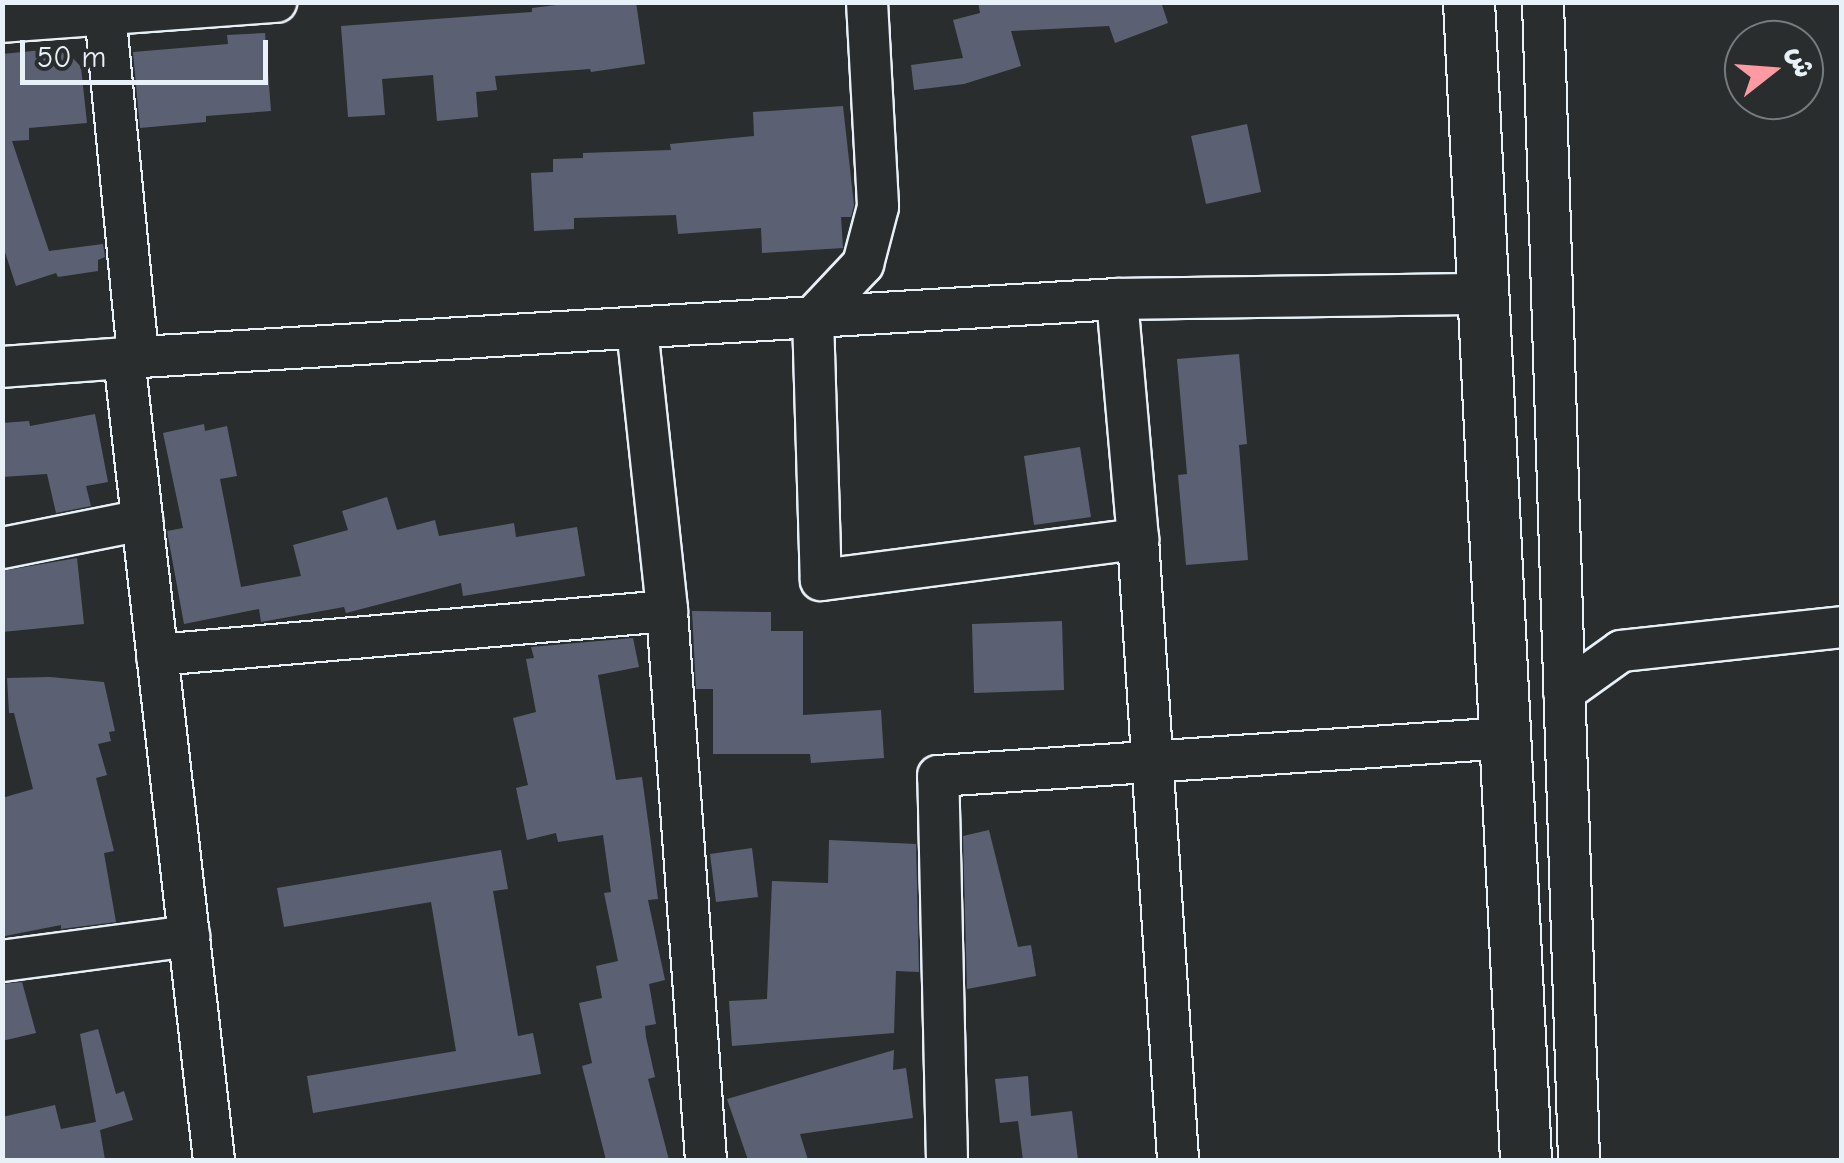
<!DOCTYPE html>
<meta charset="utf-8">
<style>
body{margin:0}
#map{position:relative;width:1844px;height:1163px;overflow:hidden;background:#2a2d2e;font-family:"Comic Neue","Playpen Sans Arabic",sans-serif}
div>[style]{position:absolute}
.building>*{inset:0;background:#5b6173}
.roads{filter:drop-shadow(2px 0 #e8f1f8) drop-shadow(-2px 0 #e8f1f8) drop-shadow(0 2px #e8f1f8) drop-shadow(0 -2px #e8f1f8)}
.minor>*{height:40px;margin:-20px;padding:0 20px;transform-origin:20px;border-radius:20px;background:#2a2d2e}
.major>*{height:50px;margin:-25px;padding:0 25px;transform-origin:25px;border-radius:25px;background:#2a2d2e}
span{translate:-50% -50%;white-space:nowrap;text-align:center;line-height:1.15;-webkit-text-stroke:9px #2a2d2e;paint-order:stroke}
.frame{position:absolute;inset:0;border:5px solid #e8f1f8;pointer-events:none}
.north{position:absolute;left:1724px;top:20px;width:100px;height:100px;box-sizing:border-box;background:#2a2d2e;border:2px solid #767b7f;border-radius:50%;rotate:73deg;font-size:28px;font-weight:700;line-height:40px;text-align:center;color:#e8f1f8}
.north::after{content:'';display:block;margin:auto;width:35px;height:45px;background:#ff9aa2;clip-path:polygon(50% 0,100% 100%,50% 72%,0 100%)}
.scale{position:absolute;left:20px;top:40px;width:248px;height:45px;box-sizing:border-box;border:5px solid #e8f1f8;border-top:0;padding-left:12px;font-size:30px;line-height:35px;white-space:nowrap;color:#e8f1f8;-webkit-text-stroke:8px #2a2d2e;paint-order:stroke}
</style>
<div id="map">
<div class="building">
<div style="clip-path:polygon(580px 2px,636px 2px,645px 64px,591px 72px,590px 69px,495px 76px,497px 90px,476px 92px,478px 117px,437px 121px,433px 75px,382px 79px,385px 115px,348px 117px,341px 26px,532px 12px,532px 8px)"></div>
<div style="clip-path:polygon(978px 2px,1161px 2px,1168px 23px,1115px 43px,1109px 26px,1011px 31px,1021px 66px,964px 84px,914px 90px,911px 65px,963px 58px,953px 20px,980px 13px)"></div>
<div style="clip-path:polygon(265px 33px,271px 111px,206px 116px,206px 122px,140px 128px,133px 52px,228px 44px,227px 35px)"></div>
<div style="clip-path:polygon(53px 49px,71px 56px,81px 67px,87px 123px,29px 128px,29px 140px,12px 141px,49px 251px,103px 244px,105px 257px,98px 260px,98px 271px,58px 277px,56px 273px,16px 286px,2px 243px,2px 54px)"></div>
<div style="clip-path:polygon(843px 106px,854px 205px,851px 217px,841px 217px,843px 248px,762px 253px,761px 228px,678px 234px,676px 215px,574px 218px,574px 229px,534px 231px,531px 173px,553px 172px,553px 159px,583px 158px,583px 153px,671px 150px,670px 144px,754px 136px,753px 112px)"></div>
<div style="clip-path:polygon(1247px 124px,1261px 192px,1206px 204px,1191px 136px)"></div>
<div style="clip-path:polygon(1239px 354px,1247px 444px,1239px 445px,1248px 560px,1186px 565px,1178px 475px,1187px 474px,1177px 359px)"></div>
<div style="clip-path:polygon(95px 414px,108px 482px,86px 486px,91px 506px,56px 513px,47px 474px,2px 477px,2px 423px,29px 421px,30px 426px)"></div>
<div style="clip-path:polygon(204px 424px,205px 431px,227px 426px,237px 476px,220px 479px,241px 587px,301px 576px,293px 545px,348px 530px,342px 511px,387px 497px,397px 530px,435px 520px,439px 536px,514px 523px,516px 537px,577px 527px,585px 576px,463px 596px,461px 583px,346px 613px,344px 607px,261px 622px,259px 609px,184px 624px,167px 531px,183px 528px,163px 433px)"></div>
<div style="clip-path:polygon(1080px 447px,1091px 517px,1034px 525px,1024px 456px)"></div>
<div style="clip-path:polygon(77px 558px,84px 624px,2px 632px,2px 571px)"></div>
<div style="clip-path:polygon(692px 611px,771px 612px,771px 631px,803px 631px,803px 715px,881px 710px,884px 758px,811px 763px,810px 754px,713px 754px,713px 689px,696px 689px)"></div>
<div style="clip-path:polygon(1062px 621px,1064px 690px,974px 693px,972px 624px)"></div>
<div style="clip-path:polygon(633px 638px,639px 667px,598px 675px,616px 780px,642px 777px,649px 828px,658px 899px,648px 900px,665px 980px,649px 984px,656px 1024px,645px 1026px,646px 1037px,655px 1077px,648px 1079px,669px 1160px,606px 1160px,582px 1066px,592px 1063px,579px 1003px,602px 998px,596px 966px,618px 961px,604px 893px,611px 892px,603px 835px,558px 842px,556px 833px,527px 840px,516px 788px,528px 785px,513px 718px,536px 712px,526px 659px,534px 658px,531px 647px)"></div>
<div style="clip-path:polygon(50px 677px,104px 682px,115px 731px,109px 732px,111px 741px,98px 744px,107px 775px,96px 778px,114px 851px,104px 853px,116px 922px,61px 929px,61px 925px,5px 936px,2px 798px,33px 789px,14px 713px,9px 713px,7px 678px)"></div>
<div style="clip-path:polygon(989px 830px,1018px 947px,1031px 945px,1036px 976px,967px 989px,963px 836px)"></div>
<div style="clip-path:polygon(829px 840px,916px 844px,919px 972px,896px 971px,894px 1033px,732px 1046px,729px 1001px,767px 999px,772px 881px,828px 883px)"></div>
<div style="clip-path:polygon(752px 848px,758px 897px,716px 902px,710px 854px)"></div>
<div style="clip-path:polygon(501px 850px,508px 889px,493px 891px,518px 1036px,533px 1033px,541px 1074px,313px 1113px,307px 1076px,456px 1051px,431px 902px,284px 927px,277px 888px)"></div>
<div style="clip-path:polygon(22px 982px,36px 1033px,2px 1041px,2px 984px)"></div>
<div style="clip-path:polygon(98px 1029px,116px 1094px,124px 1091px,133px 1120px,100px 1130px,105px 1160px,2px 1160px,2px 1117px,55px 1105px,61px 1129px,96px 1122px,80px 1034px)"></div>
<div style="clip-path:polygon(894px 1050px,893px 1070px,906px 1068px,913px 1118px,800px 1134px,808px 1160px,748px 1160px,727px 1099px)"></div>
<div style="clip-path:polygon(1028px 1076px,1031px 1116px,1072px 1111px,1078px 1160px,1023px 1160px,1018px 1121px,1000px 1123px,995px 1079px)"></div>
</div>
<div class="roads">
<div class="minor">
<div style="left:104px;top:2px;width:357px;rotate:84.5deg"></div>
<div style="left:867px;top:2px;width:205px;rotate:86.9deg"></div>
<div style="left:878px;top:207px;width:59px;rotate:104.7deg"></div>
<div style="left:863px;top:264px;width:73px;rotate:133.3deg"></div>
<div style="left:813px;top:317px;width:263px;rotate:88.3deg"></div>
<div style="left:821px;top:580px;width:320px;rotate:-7.4deg"></div>
<div style="left:1138px;top:539px;width:241px;rotate:-95deg"></div>
<div style="left:1543px;top:2px;width:1159px;rotate:88.22deg"></div>
<div style="left:2px;top:22px;width:275px;rotate:-4.2deg"></div>
<div style="left:637px;top:328px;width:285px;rotate:83.9deg"></div>
<div style="left:124px;top:358px;width:995px;rotate:-3.4deg"></div>
<div style="left:1117px;top:299px;width:369px;rotate:-0.8deg"></div>
<div style="left:2px;top:367px;width:122px;rotate:-4.2deg"></div>
<div style="left:124px;top:358px;width:807px;rotate:83.6deg"></div>
<div style="left:1138px;top:539px;width:622px;rotate:86.31deg"></div>
<div style="left:2px;top:548px;width:143px;rotate:-11.3deg"></div>
<div style="left:157px;top:655px;width:512px;rotate:-4.93deg"></div>
<div style="left:667px;top:611px;width:550px;rotate:85.94deg"></div>
<div style="left:1564px;top:692px;width:70px;rotate:-35.7deg"></div>
<div style="left:1621px;top:651px;width:222px;rotate:-6.2deg"></div>
<div style="left:2px;top:961px;width:189px;rotate:-7.6deg"></div>
<div style="left:947px;top:1160px;width:384px;rotate:-91.3deg"></div>
<div style="left:938px;top:776px;width:570px;rotate:-3.82deg"></div>
</div>
<div class="major">
<div style="left:1469px;top:2px;width:1159px;rotate:87.18deg"></div>
</div>
</div>
<div class="frame"></div>
<div class="north">ش</div>
<div class="scale">50 m</div>
</div>
